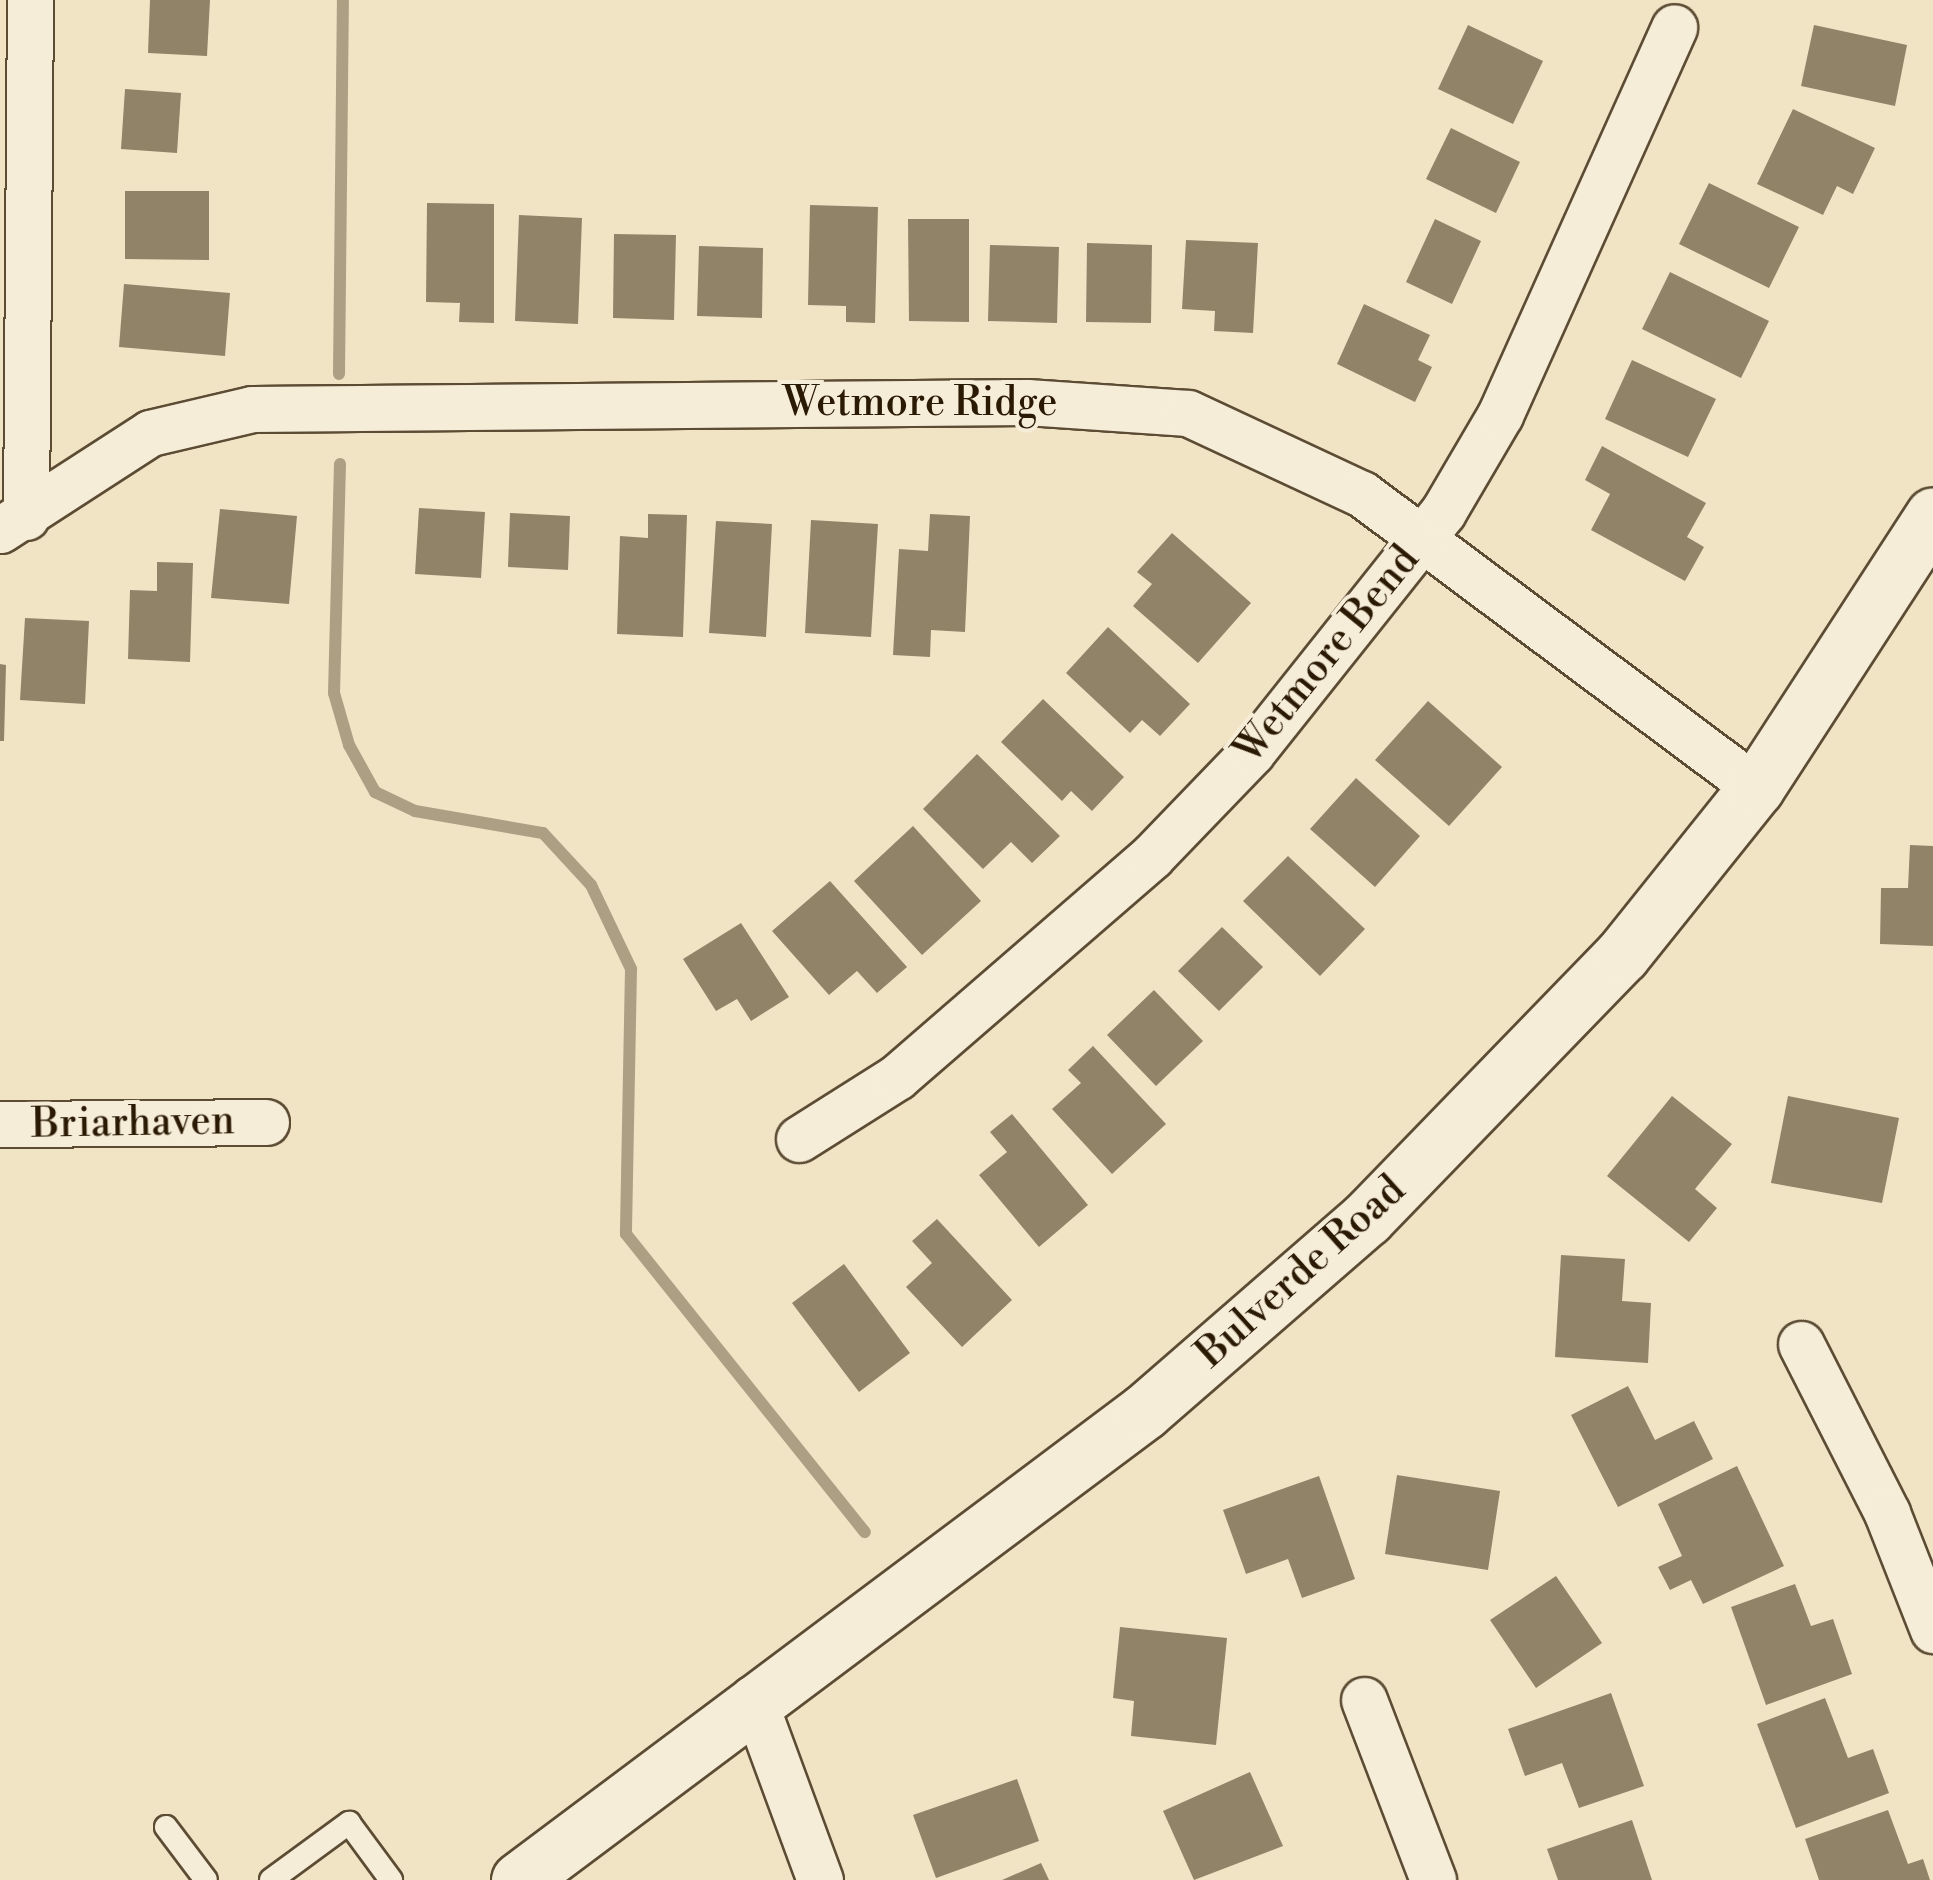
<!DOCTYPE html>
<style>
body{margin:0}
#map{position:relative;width:1933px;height:1880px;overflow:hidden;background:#f1e4c5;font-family:"Libre Bodoni",serif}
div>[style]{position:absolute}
.stream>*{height:12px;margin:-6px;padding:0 6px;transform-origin:6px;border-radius:6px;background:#ad9f83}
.building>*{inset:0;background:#918368}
.roads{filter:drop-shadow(2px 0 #5c4c34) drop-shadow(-2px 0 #5c4c34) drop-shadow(0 2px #5c4c34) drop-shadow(0 -2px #5c4c34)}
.lane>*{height:22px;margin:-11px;padding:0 11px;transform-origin:11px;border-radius:11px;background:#f6edd9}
.street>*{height:45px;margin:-22.5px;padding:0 22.5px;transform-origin:22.5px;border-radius:22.5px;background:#f6edd9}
.secondary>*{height:55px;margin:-27.5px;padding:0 27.5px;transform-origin:27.5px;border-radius:27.5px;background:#f6edd9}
span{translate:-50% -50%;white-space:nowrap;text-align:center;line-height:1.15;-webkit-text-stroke:8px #f6edd9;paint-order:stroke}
.street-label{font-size:40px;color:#2a1903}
</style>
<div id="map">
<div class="stream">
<div style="left:339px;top:374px;width:374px;rotate:-89.4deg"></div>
<div style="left:340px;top:464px;width:229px;rotate:91.5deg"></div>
<div style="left:334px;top:693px;width:54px;rotate:73.9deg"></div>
<div style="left:349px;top:745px;width:54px;rotate:61deg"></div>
<div style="left:375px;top:792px;width:44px;rotate:25.4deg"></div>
<div style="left:415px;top:811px;width:130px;rotate:9.8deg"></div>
<div style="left:543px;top:833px;width:71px;rotate:47.3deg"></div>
<div style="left:591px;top:885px;width:93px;rotate:64.5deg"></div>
<div style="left:631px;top:969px;width:265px;rotate:91.1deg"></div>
<div style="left:626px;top:1234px;width:382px;rotate:51.3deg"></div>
</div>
<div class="building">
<div style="clip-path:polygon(150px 0,210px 0,207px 56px,148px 53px)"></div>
<div style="clip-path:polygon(1468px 25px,1543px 61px,1513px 124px,1438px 89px)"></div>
<div style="clip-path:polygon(1814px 25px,1907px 45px,1895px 106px,1801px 86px)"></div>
<div style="clip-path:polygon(125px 89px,181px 93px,177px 153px,121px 149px)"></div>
<div style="clip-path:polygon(1793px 109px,1875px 148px,1853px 194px,1837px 186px,1823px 215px,1757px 184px)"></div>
<div style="clip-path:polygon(1451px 128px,1520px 162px,1496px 213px,1426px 179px)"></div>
<div style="clip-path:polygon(1709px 183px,1799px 227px,1769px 288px,1679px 244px)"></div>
<div style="clip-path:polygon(125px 191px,209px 191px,209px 260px,125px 259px)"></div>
<div style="clip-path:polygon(427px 203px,494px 204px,494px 323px,459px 322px,460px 303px,426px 302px)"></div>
<div style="clip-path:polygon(810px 205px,878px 207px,875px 323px,846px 322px,846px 306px,808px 305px)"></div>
<div style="clip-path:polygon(519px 215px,582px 218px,578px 324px,515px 321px)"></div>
<div style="clip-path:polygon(908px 219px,969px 219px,969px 322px,909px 321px)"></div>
<div style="clip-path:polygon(1435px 219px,1481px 241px,1452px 304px,1406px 282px)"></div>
<div style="clip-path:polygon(614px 234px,676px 235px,674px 320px,613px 318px)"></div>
<div style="clip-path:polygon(1186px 240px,1258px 243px,1253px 333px,1214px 331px,1215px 311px,1182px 309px)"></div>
<div style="clip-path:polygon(1087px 243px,1152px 245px,1151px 323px,1086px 322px)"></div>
<div style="clip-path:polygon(990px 245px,1059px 247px,1057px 323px,988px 321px)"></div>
<div style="clip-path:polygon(699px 246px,763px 248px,762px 318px,697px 316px)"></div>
<div style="clip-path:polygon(1670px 272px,1769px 321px,1741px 378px,1642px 329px)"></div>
<div style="clip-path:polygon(124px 284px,230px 293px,225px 356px,119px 347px)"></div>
<div style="clip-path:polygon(1364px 304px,1430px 335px,1418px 360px,1432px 367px,1415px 402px,1337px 364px)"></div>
<div style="clip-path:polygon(1632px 360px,1716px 399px,1688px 457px,1605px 419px)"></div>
<div style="clip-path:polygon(1602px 446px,1706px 503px,1687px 537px,1704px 547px,1685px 581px,1591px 530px,1610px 494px,1585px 480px)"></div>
<div style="clip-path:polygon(419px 508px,485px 512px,481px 578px,415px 574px)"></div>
<div style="clip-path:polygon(220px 509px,297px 516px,289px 604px,211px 598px)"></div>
<div style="clip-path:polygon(510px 513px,570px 516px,568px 570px,508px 567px)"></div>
<div style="clip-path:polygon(648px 514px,687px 515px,683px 637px,617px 634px,620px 536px,648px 538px)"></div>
<div style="clip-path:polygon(930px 514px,970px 516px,965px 632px,931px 630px,930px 657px,893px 655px,899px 549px,928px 551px)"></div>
<div style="clip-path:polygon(811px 520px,878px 524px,871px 637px,805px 633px)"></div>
<div style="clip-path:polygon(716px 521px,772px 524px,766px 637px,709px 633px)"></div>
<div style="clip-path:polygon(1172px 533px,1251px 603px,1198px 663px,1133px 606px,1152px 584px,1137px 572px)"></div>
<div style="clip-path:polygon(157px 562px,193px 563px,190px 662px,128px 659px,130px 590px,157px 591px)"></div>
<div style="clip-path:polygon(25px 618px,89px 621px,85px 704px,20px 700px)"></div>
<div style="clip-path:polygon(1108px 627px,1190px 704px,1160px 736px,1142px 720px,1130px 733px,1066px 673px)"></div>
<div style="clip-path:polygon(0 664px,6px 665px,4px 741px,0 741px)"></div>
<div style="clip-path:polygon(1043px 699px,1124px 777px,1092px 811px,1071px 791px,1062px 801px,1001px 742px)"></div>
<div style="clip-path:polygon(1428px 701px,1502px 767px,1449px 826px,1375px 760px)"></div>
<div style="clip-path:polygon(977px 754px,1060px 836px,1032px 863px,1011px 842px,983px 869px,923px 809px)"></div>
<div style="clip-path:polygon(1356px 778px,1420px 836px,1375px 887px,1310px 829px)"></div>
<div style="clip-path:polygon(913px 826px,981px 901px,922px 955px,854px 881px)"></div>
<div style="clip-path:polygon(1910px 845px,1933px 846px,1933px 946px,1880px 944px,1881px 888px,1908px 888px)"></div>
<div style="clip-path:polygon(1288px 856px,1365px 929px,1320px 976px,1243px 901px)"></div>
<div style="clip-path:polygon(830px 881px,907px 967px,877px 993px,857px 971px,829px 995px,772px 931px)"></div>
<div style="clip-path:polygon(741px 923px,789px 997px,751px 1021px,737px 999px,716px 1011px,683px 959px)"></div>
<div style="clip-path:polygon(1222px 927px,1263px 967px,1219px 1011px,1178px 971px)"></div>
<div style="clip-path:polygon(1154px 990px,1203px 1041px,1156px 1086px,1107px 1035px)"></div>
<div style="clip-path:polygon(1093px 1046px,1166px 1124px,1112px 1174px,1052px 1109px,1081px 1083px,1068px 1070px)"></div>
<div style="clip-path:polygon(1672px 1096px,1732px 1144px,1695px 1189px,1717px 1208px,1689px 1242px,1607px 1176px)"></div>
<div style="clip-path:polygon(1788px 1096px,1899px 1118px,1882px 1203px,1771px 1183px)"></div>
<div style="clip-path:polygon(1012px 1114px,1088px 1205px,1039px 1247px,979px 1175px,1007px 1152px,990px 1132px)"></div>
<div style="clip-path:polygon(937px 1219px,1012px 1300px,962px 1347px,906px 1287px,932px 1263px,912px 1241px)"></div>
<div style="clip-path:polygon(1561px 1255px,1625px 1259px,1622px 1301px,1651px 1303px,1648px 1363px,1555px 1357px)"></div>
<div style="clip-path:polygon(844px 1264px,910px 1353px,859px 1392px,792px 1303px)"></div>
<div style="clip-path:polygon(1628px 1386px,1655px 1440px,1694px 1421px,1713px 1459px,1618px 1507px,1571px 1415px)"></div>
<div style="clip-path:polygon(1737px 1466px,1784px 1566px,1703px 1604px,1691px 1580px,1670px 1590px,1658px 1567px,1682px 1556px,1658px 1504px)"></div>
<div style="clip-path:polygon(1397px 1475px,1500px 1491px,1488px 1570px,1385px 1554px)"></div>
<div style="clip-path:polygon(1319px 1476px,1355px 1579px,1302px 1598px,1288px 1559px,1246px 1574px,1223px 1510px)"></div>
<div style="clip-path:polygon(1556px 1576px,1602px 1643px,1536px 1688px,1490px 1620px)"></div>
<div style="clip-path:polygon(1795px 1584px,1811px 1626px,1833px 1619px,1852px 1674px,1766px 1705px,1731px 1607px)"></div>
<div style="clip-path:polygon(1120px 1627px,1227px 1638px,1216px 1745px,1131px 1736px,1134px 1701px,1113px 1698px)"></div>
<div style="clip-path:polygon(1611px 1693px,1644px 1786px,1579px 1808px,1562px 1763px,1525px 1776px,1508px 1729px)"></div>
<div style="clip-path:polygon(1825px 1698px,1848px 1758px,1873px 1749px,1889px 1793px,1796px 1828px,1757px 1724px)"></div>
<div style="clip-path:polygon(1250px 1772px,1283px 1846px,1194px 1880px,1163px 1811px)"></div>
<div style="clip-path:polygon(1017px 1779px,1039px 1841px,936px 1878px,913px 1815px)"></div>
<div style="clip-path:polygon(1888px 1810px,1908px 1864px,1923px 1859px,1930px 1880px,1819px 1880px,1805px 1839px)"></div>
<div style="clip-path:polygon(1632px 1820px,1652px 1880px,1558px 1880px,1547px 1849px)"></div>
<div style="clip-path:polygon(1041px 1863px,1049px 1880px,1002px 1880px)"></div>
</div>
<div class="roads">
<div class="lane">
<div style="left:166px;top:1827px;width:66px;rotate:53deg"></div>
<div style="left:271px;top:1880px;width:97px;rotate:-36.2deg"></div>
<div style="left:349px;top:1823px;width:71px;rotate:53.6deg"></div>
</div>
<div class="street">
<div style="left:26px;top:517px;width:517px;rotate:-89.56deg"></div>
<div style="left:0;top:530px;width:179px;rotate:-32.9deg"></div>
<div style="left:150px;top:433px;width:105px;rotate:-13.2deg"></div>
<div style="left:252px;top:409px;width:775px;rotate:-0.52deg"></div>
<div style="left:1027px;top:402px;width:161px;rotate:3.9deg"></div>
<div style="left:1188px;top:413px;width:192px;rotate:25deg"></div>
<div style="left:1362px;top:494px;width:492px;rotate:36.7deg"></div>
<div style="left:0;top:1124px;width:266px;rotate:-0.4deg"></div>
<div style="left:799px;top:1139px;width:116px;rotate:-32.3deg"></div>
<div style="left:897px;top:1077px;width:337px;rotate:-40.9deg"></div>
<div style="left:1152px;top:856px;width:144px;rotate:-46.1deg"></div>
<div style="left:1252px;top:752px;width:307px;rotate:-51.5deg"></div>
<div style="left:1443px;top:512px;width:113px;rotate:-59.6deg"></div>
<div style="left:1500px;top:415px;width:425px;rotate:-65.8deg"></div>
<div style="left:1801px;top:1344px;width:190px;rotate:63deg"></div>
<div style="left:1887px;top:1513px;width:126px;rotate:68.5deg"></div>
<div style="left:753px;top:1698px;width:194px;rotate:69.8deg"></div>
<div style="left:1364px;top:1700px;width:193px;rotate:69deg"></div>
</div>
<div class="secondary">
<div style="left:519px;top:1880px;width:782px;rotate:-36.84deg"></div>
<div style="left:1145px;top:1411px;width:294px;rotate:-41deg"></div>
<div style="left:1367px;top:1218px;width:366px;rotate:-45.9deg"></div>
<div style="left:1622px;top:955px;width:214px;rotate:-51.3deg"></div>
<div style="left:1756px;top:788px;width:325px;rotate:-57deg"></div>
</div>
</div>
<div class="street-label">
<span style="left:920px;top:403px">Wetmore Ridge</span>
<span style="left:1327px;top:655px;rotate:-51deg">Wetmore Bend</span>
<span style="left:133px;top:1123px;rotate:-1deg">Briarhaven</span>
<span style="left:1301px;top:1272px;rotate:-42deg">Bulverde Road</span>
</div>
</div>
